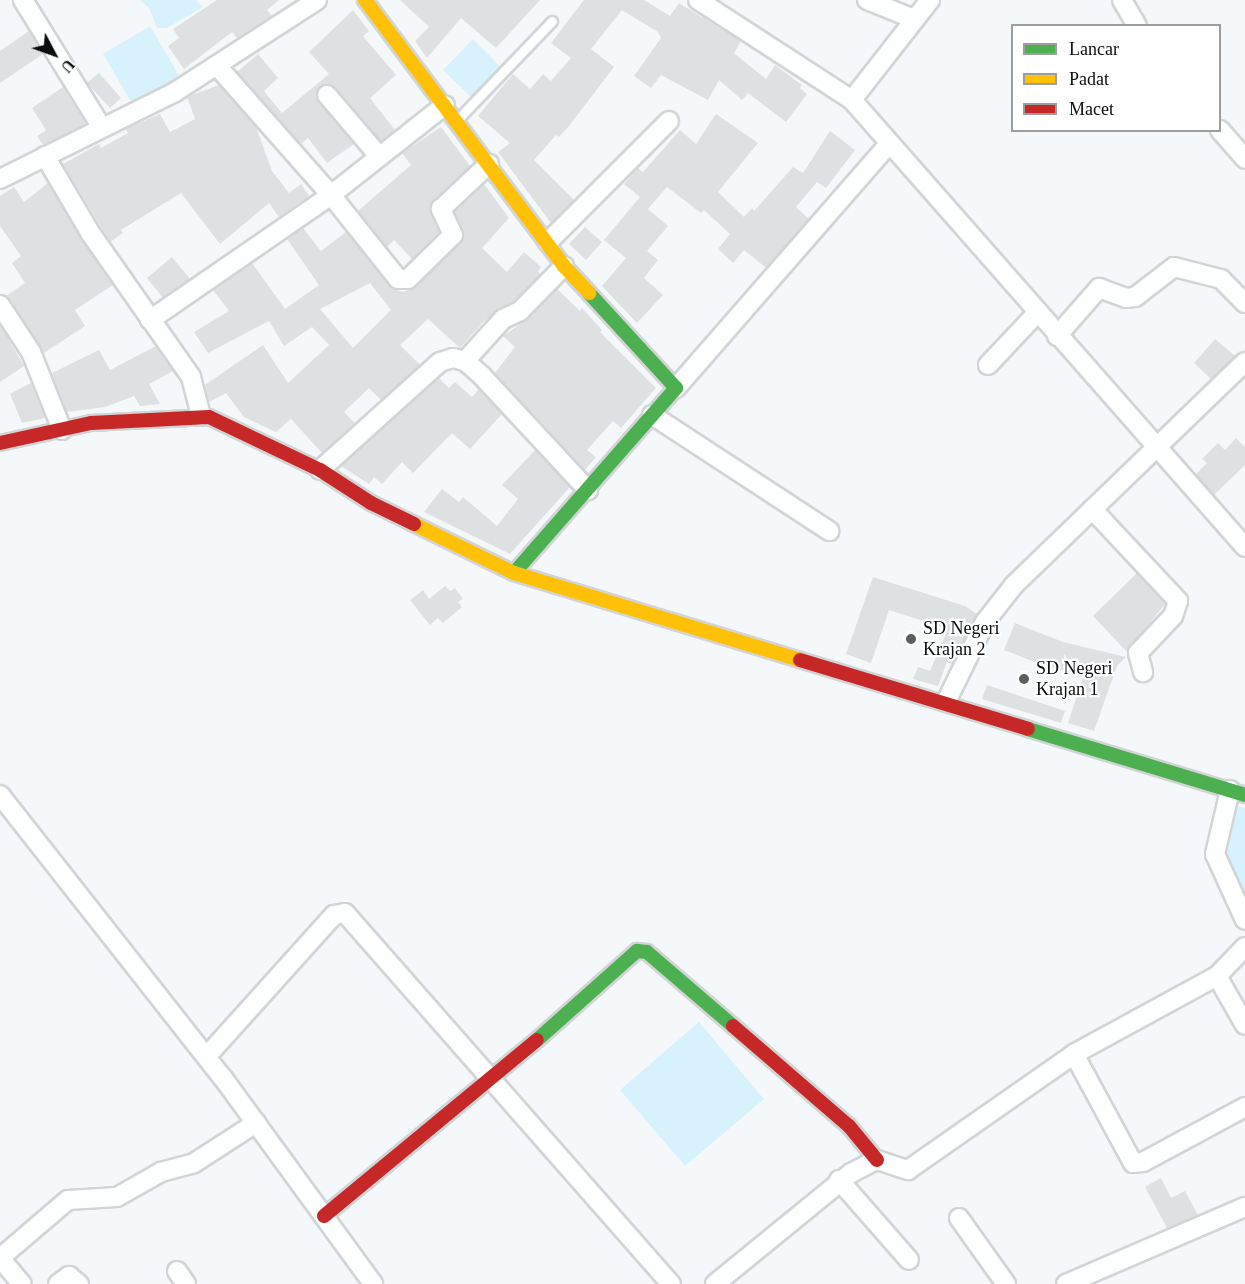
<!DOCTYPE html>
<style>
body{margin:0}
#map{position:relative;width:1245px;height:1284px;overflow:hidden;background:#f4f8fa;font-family:Georgia,serif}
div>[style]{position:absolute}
.green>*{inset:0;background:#d7f2fc}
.building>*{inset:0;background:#dee1e2}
.roads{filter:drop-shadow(2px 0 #d2d4d6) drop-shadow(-2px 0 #d2d4d6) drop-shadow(0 2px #d2d4d6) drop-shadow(0 -2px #d2d4d6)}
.lane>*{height:9px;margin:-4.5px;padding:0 4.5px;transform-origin:4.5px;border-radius:4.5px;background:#fdfefe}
.street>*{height:18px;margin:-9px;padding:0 9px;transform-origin:9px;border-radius:9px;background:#fdfefe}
.fast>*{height:14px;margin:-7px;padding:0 7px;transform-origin:7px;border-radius:7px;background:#4caf50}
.slow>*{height:14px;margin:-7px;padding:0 7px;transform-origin:7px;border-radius:7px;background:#ffc107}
.jam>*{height:14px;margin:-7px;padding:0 7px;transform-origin:7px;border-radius:7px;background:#c62828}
.dots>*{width:16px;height:16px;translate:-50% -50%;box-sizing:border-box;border:3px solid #fff;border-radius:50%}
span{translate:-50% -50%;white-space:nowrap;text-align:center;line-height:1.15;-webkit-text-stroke:4.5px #fff;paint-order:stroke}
.poi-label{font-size:18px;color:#0a0c0d}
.left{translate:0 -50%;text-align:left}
.legend{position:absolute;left:1011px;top:24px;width:210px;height:108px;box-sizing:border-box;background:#fff;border:2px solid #9d9e9e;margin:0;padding:8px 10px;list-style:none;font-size:18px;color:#0a0c0d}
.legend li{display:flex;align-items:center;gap:12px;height:30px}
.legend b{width:30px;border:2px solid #9d9e9e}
.north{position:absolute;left:24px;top:24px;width:60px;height:60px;-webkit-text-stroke:4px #fff;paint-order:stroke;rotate:131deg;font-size:16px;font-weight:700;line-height:24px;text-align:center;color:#0a0c0d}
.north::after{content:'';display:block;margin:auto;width:21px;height:27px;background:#0a0c0d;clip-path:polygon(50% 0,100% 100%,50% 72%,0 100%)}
</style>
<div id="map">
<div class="green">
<div style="clip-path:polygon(140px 0,196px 0,203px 7px,167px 28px,157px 28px,149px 8px)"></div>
<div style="clip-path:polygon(150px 26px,180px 77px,133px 105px,103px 54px)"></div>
<div style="clip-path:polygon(473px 39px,504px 70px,474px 100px,443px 70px)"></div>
<div style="clip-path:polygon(1224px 803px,1245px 808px,1245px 930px,1205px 858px)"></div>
<div style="clip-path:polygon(699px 1022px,764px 1099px,685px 1166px,620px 1090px)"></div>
</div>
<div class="building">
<div style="clip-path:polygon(217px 0,279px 0,267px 10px,272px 16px,237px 38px,232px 32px,184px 69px,168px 46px,179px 38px,173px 29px)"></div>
<div style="clip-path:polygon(400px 0,540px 0,496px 48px,461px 18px,427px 58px,415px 41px,429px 27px)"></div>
<div style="clip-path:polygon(584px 0,644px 0,670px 16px,679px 3px,741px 41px,734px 53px,766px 79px,775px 65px,802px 85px,800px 88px,807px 94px,786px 122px,748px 93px,742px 100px,719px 80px,708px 100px,661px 75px,651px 88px,634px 76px,661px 38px,658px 32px,622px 10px,591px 49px,614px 67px,569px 126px,559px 137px,556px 135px,534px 160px,574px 200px,551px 223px,498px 152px,510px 143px,478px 116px,513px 74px,530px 89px,543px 74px,551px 81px,571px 58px,551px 43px)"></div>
<div style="clip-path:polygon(353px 10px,369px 31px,363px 36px,396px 75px,370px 98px,395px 130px,381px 141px,336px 88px,320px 86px,316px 92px,318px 102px,354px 144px,327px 163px,308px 138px,301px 144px,237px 72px,258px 54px,278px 78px,264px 91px,282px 113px,329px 74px,309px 52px)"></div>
<div style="clip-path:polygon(29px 31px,43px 54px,0 83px,0 51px)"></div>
<div style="clip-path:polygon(99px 73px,121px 98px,110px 108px,87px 83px)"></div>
<div style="clip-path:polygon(219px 85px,256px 127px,272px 171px,289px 193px,301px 184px,309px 196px,279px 217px,269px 203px,220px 244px,181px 193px,121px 230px,123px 233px,110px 242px,63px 164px,99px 144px,101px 148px,128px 133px,126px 129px,160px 114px,170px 132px,195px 119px,187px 97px)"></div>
<div style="clip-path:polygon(63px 87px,86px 124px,43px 145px,37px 136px,46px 130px,32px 108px)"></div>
<div style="clip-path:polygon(716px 114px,758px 143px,718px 192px,744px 217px,752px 208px,754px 211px,793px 167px,803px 173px,830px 131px,855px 150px,826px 188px,817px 182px,796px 207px,809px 219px,766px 268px,744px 250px,733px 263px,718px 249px,730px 234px,704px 210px,701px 213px,667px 187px,648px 209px,668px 226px,647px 251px,658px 260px,644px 278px,663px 295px,637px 323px,602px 286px,626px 258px,604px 240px,640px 197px,624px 184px,638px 168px,643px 172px,680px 130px,696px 144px)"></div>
<div style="clip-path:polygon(441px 127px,470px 166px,433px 201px,431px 213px,439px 232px,412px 259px,394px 240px,387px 247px,358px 211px,411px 165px,402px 153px)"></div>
<div style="clip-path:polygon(48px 183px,113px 285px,75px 310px,85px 326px,44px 353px,6px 296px,25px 283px,12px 263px,21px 256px,0 226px,0 196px,14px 187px,24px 202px)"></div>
<div style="clip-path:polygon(evenodd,484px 184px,509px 218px,482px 248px,507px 272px,524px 252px,541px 267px,538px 271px,540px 274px,513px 302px,484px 321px,460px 348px,428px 319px,400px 345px,420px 365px,381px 400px,369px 388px,344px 412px,355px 423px,322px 453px,291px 419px,276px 432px,244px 417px,226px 393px,209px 402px,205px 385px,263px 345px,288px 383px,329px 345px,312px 327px,284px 346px,269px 321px,208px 353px,194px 332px,229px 311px,213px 290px,252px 263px,285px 309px,319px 285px,287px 239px,303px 228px,321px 251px,346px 232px,390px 286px,402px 292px,409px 290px,461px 242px,463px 231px,455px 212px,484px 184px,370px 283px,391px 310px,353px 348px,320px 309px,370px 283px)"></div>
<div style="clip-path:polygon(585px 227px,602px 242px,586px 260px,569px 244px)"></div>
<div style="clip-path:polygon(172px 257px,190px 279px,163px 298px,147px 278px)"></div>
<div style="clip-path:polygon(557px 289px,580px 311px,582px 308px,602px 330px,600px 332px,656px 388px,621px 428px,613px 421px,587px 450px,596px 457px,585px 470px,495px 373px,515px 347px,503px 336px,528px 319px)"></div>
<div style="clip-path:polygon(0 325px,24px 366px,0 382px)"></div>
<div style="clip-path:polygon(1215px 339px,1235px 356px,1211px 379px,1194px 363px)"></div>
<div style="clip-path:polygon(156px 346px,173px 371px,149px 384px,160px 404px,140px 406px,134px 396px,105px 407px,67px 412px,52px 373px,99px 350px,110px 370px)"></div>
<div style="clip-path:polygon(439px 378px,449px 388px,455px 382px,472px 397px,479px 389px,502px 414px,470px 449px,452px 433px,413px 473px,402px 462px,382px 484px,374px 477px,369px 484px,341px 466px)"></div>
<div style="clip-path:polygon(31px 383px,45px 418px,22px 423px,10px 394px)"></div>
<div style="clip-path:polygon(1236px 438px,1245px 447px,1245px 465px,1214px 495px,1196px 474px,1207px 463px,1202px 459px,1218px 443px,1225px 450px)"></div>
<div style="clip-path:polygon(535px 450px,570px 487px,510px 554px,424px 512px,442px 489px,459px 502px,463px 497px,497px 526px,518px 499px,502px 485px)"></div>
<div style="clip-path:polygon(1137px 573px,1165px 604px,1127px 652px,1093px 616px)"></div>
<div style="clip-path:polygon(873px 577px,965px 606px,977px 614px,952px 664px,947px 662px,938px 686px,913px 679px,918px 667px,930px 671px,948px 629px,889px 610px,871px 663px,846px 654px)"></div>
<div style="clip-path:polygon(445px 586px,450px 591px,455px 588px,463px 599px,458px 602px,462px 607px,443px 623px,438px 618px,430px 625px,410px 600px,423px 590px,429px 599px)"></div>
<div style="clip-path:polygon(1015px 623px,1063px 642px,1126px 657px,1117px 666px,1094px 731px,1068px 723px,1084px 675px,1045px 666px,1004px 650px)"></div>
<div style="clip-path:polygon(987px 685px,1065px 711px,1061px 723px,982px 699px)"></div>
<div style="clip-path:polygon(1161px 1178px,1171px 1198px,1185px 1191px,1198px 1215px,1167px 1228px,1145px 1187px)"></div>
</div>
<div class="roads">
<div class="lane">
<div style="left:457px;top:120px;width:137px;rotate:-46.2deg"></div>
</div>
<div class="street">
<div style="left:23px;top:0;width:150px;rotate:58.3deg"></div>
<div style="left:698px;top:0;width:184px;rotate:33deg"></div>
<div style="left:867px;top:0;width:51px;rotate:22deg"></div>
<div style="left:930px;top:0;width:127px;rotate:128deg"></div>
<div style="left:852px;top:100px;width:595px;rotate:48.68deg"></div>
<div style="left:1122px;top:0;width:30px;rotate:60deg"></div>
<div style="left:218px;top:67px;width:171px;rotate:48.6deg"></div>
<div style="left:331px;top:195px;width:145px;rotate:-38.3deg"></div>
<div style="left:327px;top:95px;width:80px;rotate:49.6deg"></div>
<div style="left:1220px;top:130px;width:38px;rotate:49deg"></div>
<div style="left:45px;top:156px;width:91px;rotate:59.5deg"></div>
<div style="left:91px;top:234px;width:174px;rotate:55deg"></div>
<div style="left:191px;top:377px;width:40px;rotate:75.6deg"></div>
<div style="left:0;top:179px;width:195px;rotate:-26.4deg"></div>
<div style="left:175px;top:92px;width:169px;rotate:-32.9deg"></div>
<div style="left:548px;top:242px;width:171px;rotate:-45deg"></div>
<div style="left:0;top:305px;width:56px;rotate:56.6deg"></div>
<div style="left:31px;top:352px;width:84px;rotate:68.3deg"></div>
<div style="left:150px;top:320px;width:220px;rotate:-34.6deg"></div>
<div style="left:331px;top:195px;width:107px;rotate:51.4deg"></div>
<div style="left:398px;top:279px;width:10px"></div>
<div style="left:408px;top:279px;width:63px;rotate:-44.4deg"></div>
<div style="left:453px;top:235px;width:29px;rotate:-115deg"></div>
<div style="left:441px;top:209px;width:66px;rotate:-43.2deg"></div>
<div style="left:1057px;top:336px;width:64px;rotate:-48.8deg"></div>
<div style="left:1099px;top:288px;width:29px;rotate:20deg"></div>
<div style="left:1126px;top:298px;width:9px;rotate:-6deg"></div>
<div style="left:1135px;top:297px;width:49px;rotate:-37.6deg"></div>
<div style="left:1174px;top:267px;width:49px;rotate:14.3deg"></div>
<div style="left:1221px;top:279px;width:34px;rotate:45deg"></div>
<div style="left:465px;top:361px;width:57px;rotate:-47.9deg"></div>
<div style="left:503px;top:319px;width:19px;rotate:-25deg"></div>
<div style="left:520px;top:311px;width:63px;rotate:-45.6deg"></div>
<div style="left:988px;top:365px;width:71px;rotate:-46.7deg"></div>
<div style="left:676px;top:388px;width:325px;rotate:-48.9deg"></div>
<div style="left:652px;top:415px;width:212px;rotate:33.2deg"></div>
<div style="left:320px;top:470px;width:161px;rotate:-42deg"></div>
<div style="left:440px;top:362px;width:14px;rotate:-17deg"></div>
<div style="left:453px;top:358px;width:12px;rotate:14deg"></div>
<div style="left:465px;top:361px;width:23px;rotate:41deg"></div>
<div style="left:482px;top:376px;width:156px;rotate:47.1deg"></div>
<div style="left:1092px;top:509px;width:126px;rotate:46.9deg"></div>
<div style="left:1178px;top:601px;width:16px;rotate:108deg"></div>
<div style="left:1173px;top:616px;width:51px;rotate:133.4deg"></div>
<div style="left:1138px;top:653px;width:20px;rotate:75deg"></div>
<div style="left:946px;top:702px;width:89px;rotate:-64deg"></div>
<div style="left:985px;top:622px;width:47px;rotate:-51.9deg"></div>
<div style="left:1014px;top:585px;width:321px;rotate:-44deg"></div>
<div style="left:1230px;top:790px;width:66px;rotate:103.2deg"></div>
<div style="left:1215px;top:854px;width:72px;rotate:65.6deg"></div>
<div style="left:0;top:795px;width:360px;rotate:51.8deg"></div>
<div style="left:223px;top:1078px;width:255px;rotate:53.9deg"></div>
<div style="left:1245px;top:947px;width:40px;rotate:134deg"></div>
<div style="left:1217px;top:976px;width:163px;rotate:151.4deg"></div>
<div style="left:1074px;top:1054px;width:124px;rotate:61.6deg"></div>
<div style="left:1133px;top:1163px;width:10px;rotate:-6deg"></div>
<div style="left:1143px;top:1162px;width:116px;rotate:-28.3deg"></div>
<div style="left:1217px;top:976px;width:56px;rotate:60.3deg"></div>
<div style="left:207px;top:1056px;width:190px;rotate:-48deg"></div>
<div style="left:334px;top:915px;width:11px;rotate:-10deg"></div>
<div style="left:345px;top:913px;width:494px;rotate:48.7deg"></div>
<div style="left:839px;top:1180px;width:106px;rotate:48.8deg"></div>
<div style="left:959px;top:1218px;width:81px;rotate:54.5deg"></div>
<div style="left:0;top:1258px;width:89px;rotate:-40.5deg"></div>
<div style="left:68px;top:1200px;width:49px;rotate:-3.5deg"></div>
<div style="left:117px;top:1197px;width:51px;rotate:-29.6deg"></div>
<div style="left:161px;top:1172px;width:34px;rotate:-15deg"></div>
<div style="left:194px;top:1163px;width:74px;rotate:-32.8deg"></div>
<div style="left:0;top:1258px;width:34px;rotate:50deg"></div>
<div style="left:177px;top:1271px;width:16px;rotate:55deg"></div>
<div style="left:58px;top:1284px;width:14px;rotate:-36deg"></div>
<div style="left:69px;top:1276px;width:13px;rotate:39deg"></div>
<div style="left:715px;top:1284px;width:176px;rotate:-39.2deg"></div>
<div style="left:851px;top:1173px;width:29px;rotate:-27deg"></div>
<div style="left:877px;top:1160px;width:33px;rotate:18deg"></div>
<div style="left:908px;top:1170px;width:203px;rotate:-34.9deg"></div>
<div style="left:1066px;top:1284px;width:195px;rotate:-23.3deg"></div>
</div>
<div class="fast">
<div style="left:514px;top:573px;width:246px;rotate:-48.8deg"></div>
<div style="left:676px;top:388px;width:129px;rotate:-132.5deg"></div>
<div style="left:1028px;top:729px;width:227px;rotate:16.9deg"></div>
<div style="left:537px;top:1040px;width:134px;rotate:-41.7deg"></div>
<div style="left:637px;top:951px;width:10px;rotate:6deg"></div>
<div style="left:647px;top:952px;width:113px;rotate:40.7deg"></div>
</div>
<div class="slow">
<div style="left:365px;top:0;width:332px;rotate:53.2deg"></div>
<div style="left:564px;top:266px;width:37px;rotate:47deg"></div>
<div style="left:414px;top:524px;width:111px;rotate:26.1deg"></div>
<div style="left:514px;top:573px;width:299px;rotate:16.9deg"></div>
</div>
<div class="jam">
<div style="left:0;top:443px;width:93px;rotate:-12.4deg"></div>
<div style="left:91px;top:423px;width:118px;rotate:-2.9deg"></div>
<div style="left:209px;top:417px;width:123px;rotate:25.5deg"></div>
<div style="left:320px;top:470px;width:61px;rotate:32.9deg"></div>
<div style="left:371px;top:503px;width:48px;rotate:26deg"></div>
<div style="left:800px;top:660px;width:238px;rotate:16.8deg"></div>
<div style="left:733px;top:1026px;width:153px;rotate:40.8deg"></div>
<div style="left:849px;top:1126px;width:44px;rotate:50.5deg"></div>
<div style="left:324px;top:1216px;width:276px;rotate:-39.6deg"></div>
</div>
</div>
<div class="dots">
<div style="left:911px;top:639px;background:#5c5f60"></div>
<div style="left:1024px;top:679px;background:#5c5f60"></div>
</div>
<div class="poi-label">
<span class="left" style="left:923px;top:639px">SD Negeri<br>Krajan 2</span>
<span class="left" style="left:1036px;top:679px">SD Negeri<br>Krajan 1</span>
</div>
<ul class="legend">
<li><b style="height:8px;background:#4caf50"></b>Lancar</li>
<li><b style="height:8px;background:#ffc107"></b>Padat</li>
<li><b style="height:8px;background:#c62828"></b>Macet</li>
</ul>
<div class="north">U</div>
</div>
